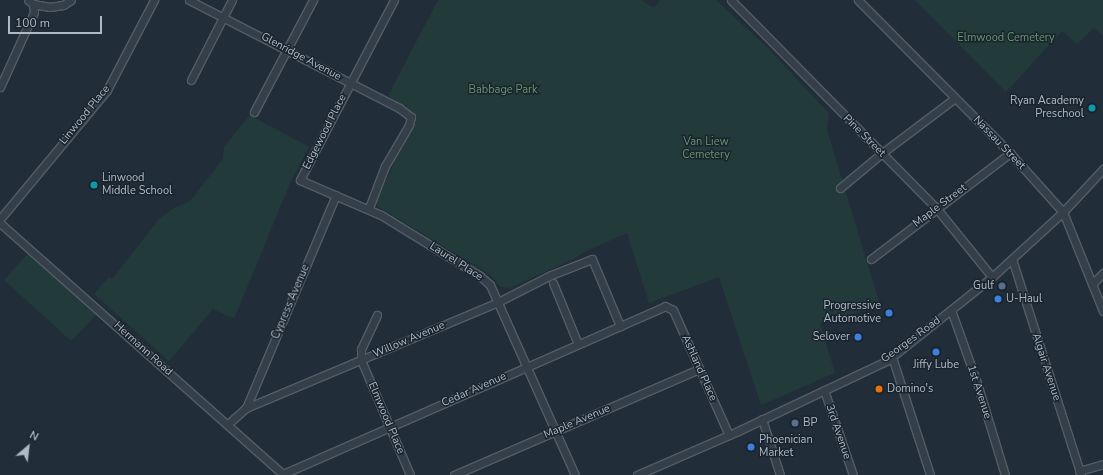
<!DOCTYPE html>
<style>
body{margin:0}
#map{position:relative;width:1103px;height:475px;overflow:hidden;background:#212e39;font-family:"Nunito Sans",sans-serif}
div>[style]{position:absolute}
.green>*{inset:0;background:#233a3a}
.roads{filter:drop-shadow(1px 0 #525d67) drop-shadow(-1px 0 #525d67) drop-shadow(0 1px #525d67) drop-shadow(0 -1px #525d67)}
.minor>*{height:7px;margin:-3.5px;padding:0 3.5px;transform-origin:3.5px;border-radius:3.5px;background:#353f49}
.dots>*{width:11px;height:11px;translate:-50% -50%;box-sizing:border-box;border:2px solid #1a242e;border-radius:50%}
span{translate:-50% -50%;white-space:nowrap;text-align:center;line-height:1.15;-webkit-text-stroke:3px #1a242e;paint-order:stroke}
.park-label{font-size:11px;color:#66976d}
.street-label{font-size:11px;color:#afbac6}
.poi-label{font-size:11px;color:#afbac6}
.right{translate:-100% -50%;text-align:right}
.left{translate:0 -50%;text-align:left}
.north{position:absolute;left:8px;top:427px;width:40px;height:40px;-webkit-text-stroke:3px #1a242e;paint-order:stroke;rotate:28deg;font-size:11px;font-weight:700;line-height:16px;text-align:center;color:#afbac6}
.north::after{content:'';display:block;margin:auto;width:14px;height:18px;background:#afbac6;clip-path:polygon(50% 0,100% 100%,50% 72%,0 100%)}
.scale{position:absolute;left:8px;top:16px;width:94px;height:18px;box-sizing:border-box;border:2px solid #afbac6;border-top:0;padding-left:5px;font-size:12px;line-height:14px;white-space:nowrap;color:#afbac6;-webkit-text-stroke:3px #1a242e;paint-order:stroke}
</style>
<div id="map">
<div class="green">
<div style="clip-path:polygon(438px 0,641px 0,654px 8px,660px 0,716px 0,767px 47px,829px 113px,827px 130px,880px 305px,820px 324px,835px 373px,761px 405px,719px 277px,649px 303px,627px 233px,586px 251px,575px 258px,510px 288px,500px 287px,491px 275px,377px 206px,377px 200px,398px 154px,415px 125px,417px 116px,388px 96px)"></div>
<div style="clip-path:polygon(915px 0,1103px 0,1103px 36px,1094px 28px,1077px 44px,1062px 31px,1006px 92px)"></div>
<div style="clip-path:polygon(250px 115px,309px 147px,291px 181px,234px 319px,213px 309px,169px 361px,94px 294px,109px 277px,112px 279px,160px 218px,174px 208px,190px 201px,223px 159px,224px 147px)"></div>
<div style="clip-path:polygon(31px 250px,100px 311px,71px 341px,4px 280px)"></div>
</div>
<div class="roads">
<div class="minor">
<div style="left:189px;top:0;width:236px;rotate:27.2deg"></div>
<div style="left:399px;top:108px;width:15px;rotate:37deg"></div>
<div style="left:411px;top:117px;width:8px;rotate:104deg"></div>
<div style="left:409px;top:125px;width:48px;rotate:120.3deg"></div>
<div style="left:385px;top:166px;width:45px;rotate:110.9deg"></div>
<div style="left:394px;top:0;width:203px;rotate:117.6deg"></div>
<div style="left:300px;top:180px;width:88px;rotate:23.4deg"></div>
<div style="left:381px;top:215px;width:116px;rotate:31.6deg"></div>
<div style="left:480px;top:276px;width:13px;rotate:42deg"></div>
<div style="left:490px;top:285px;width:208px;rotate:65.9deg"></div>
<div style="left:731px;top:0;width:293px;rotate:45.4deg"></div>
<div style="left:937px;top:209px;width:87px;rotate:51deg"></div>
<div style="left:858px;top:0;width:216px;rotate:45.2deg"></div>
<div style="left:1010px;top:153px;width:79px;rotate:48.1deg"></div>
<div style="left:1063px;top:212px;width:107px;rotate:68deg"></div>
<div style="left:33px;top:4px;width:17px;rotate:10deg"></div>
<div style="left:50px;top:7px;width:13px;rotate:-9deg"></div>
<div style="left:63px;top:5px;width:9px;rotate:-32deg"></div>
<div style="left:191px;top:80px;width:90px;rotate:-62.9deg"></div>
<div style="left:0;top:87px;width:82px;rotate:-65.6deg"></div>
<div style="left:34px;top:12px;width:8px;rotate:-97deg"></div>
<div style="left:33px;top:4px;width:6px;rotate:-141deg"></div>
<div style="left:254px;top:112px;width:127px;rotate:-62.2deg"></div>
<div style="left:840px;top:188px;width:55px;rotate:-39.8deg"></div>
<div style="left:882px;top:153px;width:91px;rotate:-37deg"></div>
<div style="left:0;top:219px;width:168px;rotate:-50.3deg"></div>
<div style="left:107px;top:90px;width:102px;rotate:-62.4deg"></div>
<div style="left:0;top:223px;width:380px;rotate:41.6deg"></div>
<div style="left:871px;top:259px;width:175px;rotate:-37.3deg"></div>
<div style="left:1012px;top:259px;width:227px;rotate:72.3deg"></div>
<div style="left:553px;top:283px;width:66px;rotate:67.7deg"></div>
<div style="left:1092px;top:284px;width:16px;rotate:-45deg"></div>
<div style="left:951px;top:310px;width:77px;rotate:70.4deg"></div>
<div style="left:977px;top:383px;width:96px;rotate:73.1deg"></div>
<div style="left:377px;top:315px;width:38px;rotate:115deg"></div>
<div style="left:361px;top:349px;width:11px;rotate:90deg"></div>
<div style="left:361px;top:360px;width:125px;rotate:66.9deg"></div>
<div style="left:892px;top:357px;width:124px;rotate:72.1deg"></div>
<div style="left:824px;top:390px;width:90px;rotate:71.2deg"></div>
<div style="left:246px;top:408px;width:231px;rotate:-67.1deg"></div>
<div style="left:762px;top:419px;width:59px;rotate:72.2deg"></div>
<div style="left:228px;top:424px;width:24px;rotate:-42deg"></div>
<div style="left:246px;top:408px;width:273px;rotate:-22.8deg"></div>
<div style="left:498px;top:302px;width:59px;rotate:-27deg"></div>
<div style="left:551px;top:275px;width:44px;rotate:-21.3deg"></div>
<div style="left:592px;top:259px;width:73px;rotate:67.3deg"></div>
<div style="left:1079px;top:471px;width:25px;rotate:-16deg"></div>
<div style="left:283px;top:474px;width:417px;rotate:-23.7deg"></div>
<div style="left:665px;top:306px;width:9px;rotate:27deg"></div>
<div style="left:673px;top:310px;width:137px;rotate:65.9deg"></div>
<div style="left:454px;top:475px;width:267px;rotate:-23.4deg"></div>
<div style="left:637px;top:475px;width:110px;rotate:-23.5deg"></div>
<div style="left:738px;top:431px;width:166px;rotate:-25.3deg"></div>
<div style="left:888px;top:360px;width:133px;rotate:-38.6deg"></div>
<div style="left:992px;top:277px;width:96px;rotate:-42.5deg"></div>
<div style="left:1063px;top:212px;width:59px;rotate:-47.1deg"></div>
</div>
</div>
<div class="dots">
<div style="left:1092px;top:108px;background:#0f9aa8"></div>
<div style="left:94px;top:185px;background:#0f9aa8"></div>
<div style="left:1002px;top:286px;background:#5c6f8a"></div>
<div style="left:998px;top:299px;background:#3f7fe0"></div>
<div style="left:889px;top:313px;background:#3f7fe0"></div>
<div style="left:858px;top:337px;background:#3f7fe0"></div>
<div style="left:936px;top:352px;background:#3f7fe0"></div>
<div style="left:879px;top:389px;background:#e8710a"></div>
<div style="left:795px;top:423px;background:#5c6f8a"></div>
<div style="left:751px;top:447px;background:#3f7fe0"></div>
</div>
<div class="park-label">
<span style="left:1006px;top:38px">Elmwood Cemetery</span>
<span style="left:503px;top:90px">Babbage Park</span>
<span style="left:706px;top:149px">Van Liew<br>Cemetery</span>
</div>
<div class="street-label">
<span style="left:301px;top:57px;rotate:28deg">Glenridge Avenue</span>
<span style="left:85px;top:115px;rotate:-51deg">Linwood Place</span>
<span style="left:325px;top:132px;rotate:-63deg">Edgewood Place</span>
<span style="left:864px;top:136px;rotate:45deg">Pine Street</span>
<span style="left:999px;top:143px;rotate:46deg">Nassau Street</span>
<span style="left:940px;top:206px;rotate:-37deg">Maple Street</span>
<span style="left:456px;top:262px;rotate:33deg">Laurel Place</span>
<span style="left:291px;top:302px;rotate:-67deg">Cypress Avenue</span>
<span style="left:409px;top:340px;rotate:-23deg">Willow Avenue</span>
<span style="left:911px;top:340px;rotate:-36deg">Georges Road</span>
<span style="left:143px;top:349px;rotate:42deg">Hermann Road</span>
<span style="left:1046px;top:367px;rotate:72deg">Algair Avenue</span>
<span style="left:699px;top:368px;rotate:66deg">Ashland Place</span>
<span style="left:474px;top:390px;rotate:-24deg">Cedar Avenue</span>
<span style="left:979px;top:392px;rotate:72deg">1st Avenue</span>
<span style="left:386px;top:418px;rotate:67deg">Elmwood Place</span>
<span style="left:577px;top:422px;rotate:-23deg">Maple Avenue</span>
<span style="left:838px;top:432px;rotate:71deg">3rd Avenue</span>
</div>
<div class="poi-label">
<span class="right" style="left:1084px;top:108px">Ryan Academy<br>Preschool</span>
<span class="left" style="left:102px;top:185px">Linwood<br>Middle School</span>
<span class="right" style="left:994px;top:286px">Gulf</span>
<span class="left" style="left:1006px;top:299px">U-Haul</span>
<span class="right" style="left:881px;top:313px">Progressive<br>Automotive</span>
<span class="right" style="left:850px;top:337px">Selover</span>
<span style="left:936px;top:365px">Jiffy Lube</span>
<span class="left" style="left:887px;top:389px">Domino's</span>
<span class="left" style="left:803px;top:423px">BP</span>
<span class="left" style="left:759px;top:447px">Phoenician<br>Market</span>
</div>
<div class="north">N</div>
<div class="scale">100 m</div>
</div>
